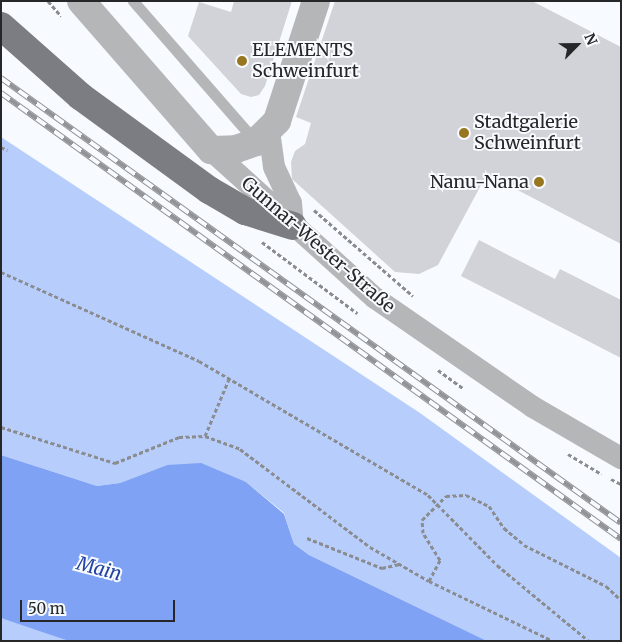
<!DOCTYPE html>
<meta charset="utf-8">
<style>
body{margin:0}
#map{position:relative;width:622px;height:642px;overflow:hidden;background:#f7fafe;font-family:Merriweather,serif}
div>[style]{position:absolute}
.green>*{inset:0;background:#b7cdfc}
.water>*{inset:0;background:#7fa2f4}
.building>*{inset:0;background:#d1d3d9}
.path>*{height:3px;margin-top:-1.5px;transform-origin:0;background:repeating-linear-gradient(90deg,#8a8c8f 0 4px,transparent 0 6.5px)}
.service>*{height:11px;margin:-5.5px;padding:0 5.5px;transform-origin:5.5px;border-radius:5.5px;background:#b5b6b8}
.minor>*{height:22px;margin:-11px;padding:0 11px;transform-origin:11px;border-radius:11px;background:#b5b6b8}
.tertiary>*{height:28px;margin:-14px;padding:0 14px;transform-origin:14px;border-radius:14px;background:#b5b6b8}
.primary>*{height:28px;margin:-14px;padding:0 14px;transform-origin:14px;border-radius:14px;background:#7b7d82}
.rail>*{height:5.5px;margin-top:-2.75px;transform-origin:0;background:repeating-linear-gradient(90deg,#f7fafe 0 11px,#919396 0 22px);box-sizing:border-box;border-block:1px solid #919396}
.dots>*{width:14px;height:14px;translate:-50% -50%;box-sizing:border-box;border:2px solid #f7fafe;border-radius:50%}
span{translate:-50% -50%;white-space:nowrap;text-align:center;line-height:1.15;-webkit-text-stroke:4px #f7fafe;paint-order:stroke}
.poi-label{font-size:18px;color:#262729}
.left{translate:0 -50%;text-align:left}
.right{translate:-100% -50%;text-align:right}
.street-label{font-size:18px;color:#262729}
.water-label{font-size:19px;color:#2443a0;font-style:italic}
.frame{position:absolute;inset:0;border:2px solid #262729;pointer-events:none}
.north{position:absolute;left:552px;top:20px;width:50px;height:50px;-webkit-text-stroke:4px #f7fafe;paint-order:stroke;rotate:67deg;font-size:14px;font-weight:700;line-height:20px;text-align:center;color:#262729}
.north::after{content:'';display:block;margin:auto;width:18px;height:22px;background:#262729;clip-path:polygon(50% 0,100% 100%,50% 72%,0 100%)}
.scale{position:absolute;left:20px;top:600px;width:155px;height:22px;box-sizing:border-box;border:2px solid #262729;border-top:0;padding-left:6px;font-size:15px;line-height:18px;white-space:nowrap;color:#262729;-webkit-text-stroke:4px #f7fafe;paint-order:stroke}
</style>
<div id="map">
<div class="green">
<div style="clip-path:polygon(1px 137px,420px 413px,621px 558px,621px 641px,487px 641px,309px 555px,294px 544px,284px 513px,246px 482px,167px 465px,120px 483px,97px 486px,1px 455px)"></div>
<div style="clip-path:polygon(1px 618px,43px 630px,69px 641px,1px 641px)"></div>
</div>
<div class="water">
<div style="clip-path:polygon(1px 455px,97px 486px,120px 483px,167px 465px,201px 463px,246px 482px,284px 514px,294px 544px,309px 555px,487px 641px,69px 641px,1px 618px)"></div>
</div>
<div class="building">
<div style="clip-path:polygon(234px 1px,292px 1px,265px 86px,259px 95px,251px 97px,241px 94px,188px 36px,199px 2px,231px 12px)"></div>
<div style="clip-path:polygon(335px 1px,532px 1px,621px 47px,621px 244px,487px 174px,438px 265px,419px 274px,395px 272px,292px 179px,291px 162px,295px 151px,305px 144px,311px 123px,296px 117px)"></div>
<div style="clip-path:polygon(479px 240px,555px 279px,560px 269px,621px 300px,621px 358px,461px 276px)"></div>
</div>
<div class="path">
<div style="left:48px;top:1px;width:20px;rotate:49deg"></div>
<div style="left:1px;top:147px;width:7px;rotate:27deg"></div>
<div style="left:314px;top:210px;width:131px;rotate:41deg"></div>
<div style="left:262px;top:242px;width:119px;rotate:36.8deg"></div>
<div style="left:1px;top:272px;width:217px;rotate:24.2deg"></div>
<div style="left:199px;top:361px;width:265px;rotate:30.3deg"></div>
<div style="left:428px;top:495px;width:98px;rotate:45.4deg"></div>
<div style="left:497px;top:565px;width:119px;rotate:39.6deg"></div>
<div style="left:438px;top:370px;width:31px;rotate:36deg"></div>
<div style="left:1px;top:427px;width:120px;rotate:17.5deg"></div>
<div style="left:115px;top:463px;width:69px;rotate:-22.1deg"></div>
<div style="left:179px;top:437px;width:26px;rotate:-2deg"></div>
<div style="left:205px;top:436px;width:37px;rotate:20deg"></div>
<div style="left:240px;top:449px;width:163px;rotate:37deg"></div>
<div style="left:370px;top:547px;width:68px;rotate:30deg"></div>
<div style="left:429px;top:581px;width:138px;rotate:25.8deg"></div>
<div style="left:205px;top:436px;width:62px;rotate:-67.2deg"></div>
<div style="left:568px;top:454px;width:39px;rotate:31deg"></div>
<div style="left:611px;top:479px;width:11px;rotate:27deg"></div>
<div style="left:307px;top:538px;width:81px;rotate:21.8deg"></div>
<div style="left:382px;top:568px;width:18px;rotate:-13deg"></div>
<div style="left:429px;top:581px;width:24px;rotate:-62deg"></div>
<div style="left:440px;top:560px;width:32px;rotate:-122deg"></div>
<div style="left:423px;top:533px;width:13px;rotate:-94deg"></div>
<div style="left:422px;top:520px;width:34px;rotate:-45deg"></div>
<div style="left:446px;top:496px;width:20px;rotate:-3deg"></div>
<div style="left:466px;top:495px;width:25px;rotate:26deg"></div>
<div style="left:489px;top:506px;width:27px;rotate:56deg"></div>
<div style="left:504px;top:528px;width:26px;rotate:40deg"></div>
<div style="left:524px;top:545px;width:92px;rotate:26.6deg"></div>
<div style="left:606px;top:586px;width:21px;rotate:43deg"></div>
</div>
<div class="service">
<div style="left:133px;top:1px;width:187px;rotate:48.9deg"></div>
</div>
<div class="minor">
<div style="left:269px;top:131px;width:36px;rotate:82deg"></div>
<div style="left:274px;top:167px;width:40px;rotate:65deg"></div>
<div style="left:291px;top:203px;width:23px;rotate:85deg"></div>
<div style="left:211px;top:150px;width:221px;rotate:42.1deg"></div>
<div style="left:375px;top:298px;width:192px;rotate:34.6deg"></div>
<div style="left:533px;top:407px;width:102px;rotate:30.1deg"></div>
</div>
<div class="tertiary">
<div style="left:81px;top:1px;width:198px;rotate:48.9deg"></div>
<div style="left:211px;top:150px;width:25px;rotate:-2deg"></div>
<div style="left:236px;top:149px;width:21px;rotate:-19deg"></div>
<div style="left:256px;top:142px;width:30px;rotate:-45deg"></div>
<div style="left:277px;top:121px;width:126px;rotate:-72deg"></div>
</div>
<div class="primary">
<div style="left:1px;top:26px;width:106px;rotate:41.5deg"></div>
<div style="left:80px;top:96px;width:160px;rotate:36.1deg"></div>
<div style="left:209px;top:190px;width:42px;rotate:30.3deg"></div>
<div style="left:245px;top:211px;width:50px;rotate:17.4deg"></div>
</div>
<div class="rail">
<div style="left:1px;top:78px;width:763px;rotate:35.67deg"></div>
<div style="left:1px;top:93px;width:764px;rotate:35.73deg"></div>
</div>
<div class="dots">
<div style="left:242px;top:61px;background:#987620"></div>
<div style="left:464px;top:133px;background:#987620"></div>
<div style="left:539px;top:182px;background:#987620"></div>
</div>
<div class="poi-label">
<span class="left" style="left:252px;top:61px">ELEMENTS<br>Schweinfurt</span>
<span class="left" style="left:474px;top:133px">Stadtgalerie<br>Schweinfurt</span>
<span class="right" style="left:529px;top:182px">Nanu-Nana</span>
</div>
<div class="street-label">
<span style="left:318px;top:245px;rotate:41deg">Gunnar-Wester-Straße</span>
</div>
<div class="water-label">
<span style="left:99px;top:569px;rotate:15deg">Main</span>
</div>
<div class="frame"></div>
<div class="north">N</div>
<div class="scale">50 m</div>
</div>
